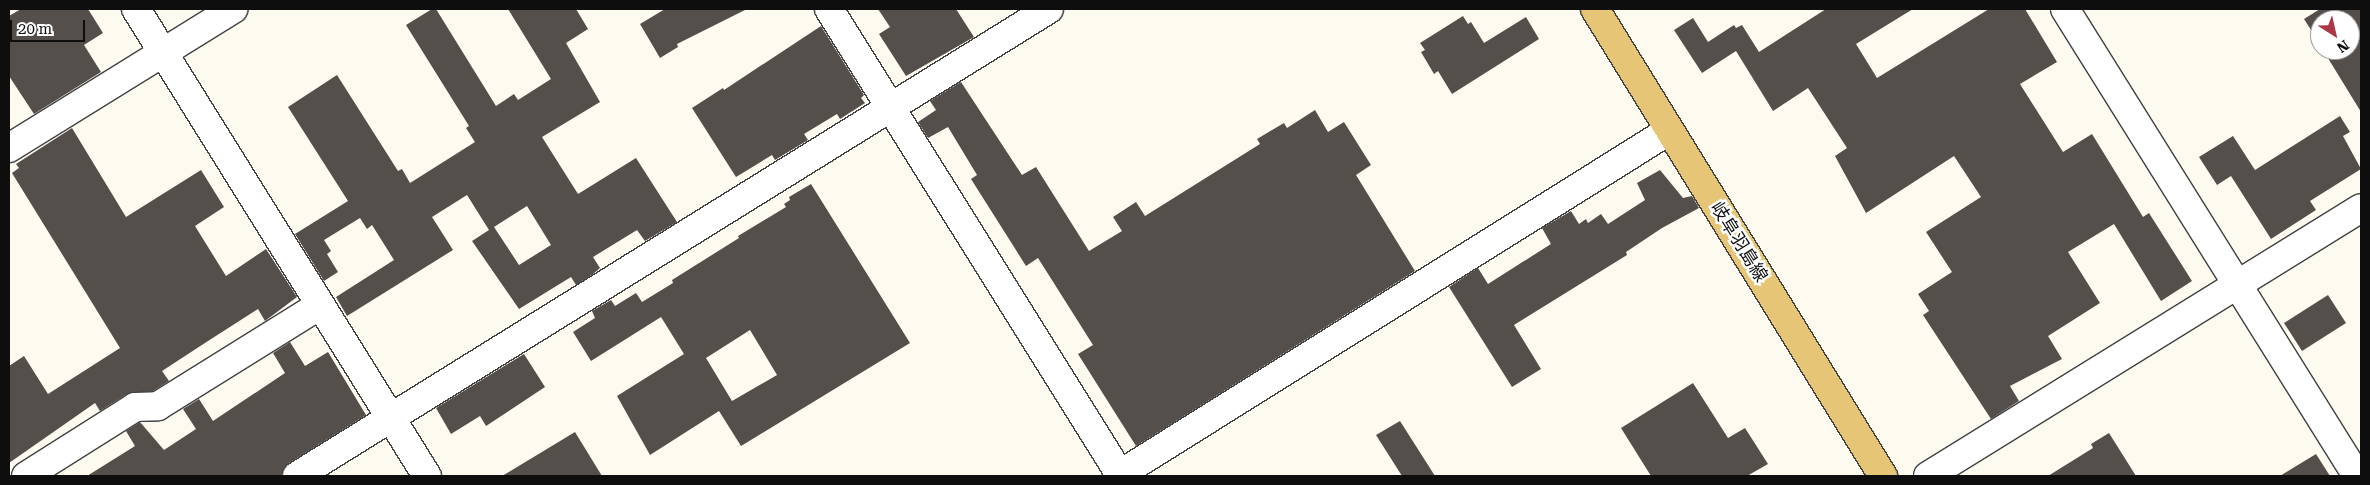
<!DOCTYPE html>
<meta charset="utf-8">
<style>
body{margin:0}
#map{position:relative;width:2370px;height:485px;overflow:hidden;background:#fdfaf0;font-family:"Roboto Serif","Noto Sans JP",serif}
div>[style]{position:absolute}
.building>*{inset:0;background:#554f4c}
.roads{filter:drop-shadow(1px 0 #414141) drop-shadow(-1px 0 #414141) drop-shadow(0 1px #414141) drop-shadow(0 -1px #414141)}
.minor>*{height:28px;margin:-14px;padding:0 14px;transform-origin:14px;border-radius:14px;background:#fff}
.major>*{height:28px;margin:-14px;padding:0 14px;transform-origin:14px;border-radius:14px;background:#e6c577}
span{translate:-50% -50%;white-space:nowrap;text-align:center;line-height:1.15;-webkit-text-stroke:5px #fff;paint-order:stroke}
.street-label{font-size:18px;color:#0e0e0e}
.frame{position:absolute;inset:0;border:10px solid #0e0e0e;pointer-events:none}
.north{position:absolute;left:2310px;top:10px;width:50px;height:50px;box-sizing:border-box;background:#fff;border:1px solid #9f9f9f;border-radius:50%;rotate:145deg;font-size:14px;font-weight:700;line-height:20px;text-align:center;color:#0e0e0e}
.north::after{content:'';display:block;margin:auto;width:18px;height:22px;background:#ab3844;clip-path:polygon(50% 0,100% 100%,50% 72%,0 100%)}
.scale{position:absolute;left:10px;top:20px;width:75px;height:22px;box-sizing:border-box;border:2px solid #0e0e0e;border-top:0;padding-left:6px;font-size:15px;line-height:18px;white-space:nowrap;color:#0e0e0e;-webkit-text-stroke:4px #fff;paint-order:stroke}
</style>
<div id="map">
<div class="building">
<div style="clip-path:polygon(21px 9px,88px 9px,103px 33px,84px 45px,101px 72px,34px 114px,9px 76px,9px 16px)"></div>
<div style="clip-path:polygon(evenodd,432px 9px,436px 9px,496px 106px,514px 94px,518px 100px,551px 79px,508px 9px,576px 9px,588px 29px,566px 43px,600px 102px,542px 137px,578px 194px,636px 158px,677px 222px,645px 241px,637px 230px,593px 257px,600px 268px,593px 274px,576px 285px,571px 277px,519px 309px,472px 241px,489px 230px,467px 195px,432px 217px,453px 250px,347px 316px,336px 297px,394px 260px,372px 225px,367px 229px,360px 218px,324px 240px,331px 251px,327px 254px,338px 272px,324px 281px,295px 234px,348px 201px,288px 107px,337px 75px,398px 171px,402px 169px,410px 183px,475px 142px,466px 128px,469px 126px,406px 25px,432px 9px,527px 206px,551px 245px,519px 265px,494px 227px,527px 206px)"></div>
<div style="clip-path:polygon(665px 9px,747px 9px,677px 44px,678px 47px,660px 58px,640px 24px)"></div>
<div style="clip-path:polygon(878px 9px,956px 9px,974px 37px,906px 76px,879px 34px,890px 27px)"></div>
<div style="clip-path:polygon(1826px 9px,1913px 9px,1856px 44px,1877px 78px,1989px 9px,2025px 9px,2057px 62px,2020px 84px,2063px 152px,2092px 134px,2143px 217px,2149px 213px,2192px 281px,2161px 301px,2114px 224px,2068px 252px,2100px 303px,2048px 336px,2062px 359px,2010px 386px,2019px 401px,1991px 419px,1923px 315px,1929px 311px,1918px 294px,1952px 272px,1926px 232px,1981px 197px,1954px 156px,1866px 213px,1835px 156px,1847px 148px,1808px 88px,1773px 111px,1736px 51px,1702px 73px,1674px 30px,1693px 18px,1708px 42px,1734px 25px,1736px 28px,1742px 25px,1759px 52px)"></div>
<div style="clip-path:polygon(2320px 9px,2361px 9px,2361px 112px,2323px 50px,2350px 50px,2350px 20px,2320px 20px,2320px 44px,2304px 19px)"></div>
<div style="clip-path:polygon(1463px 16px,1468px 24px,1471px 22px,1484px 43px,1526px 17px,1539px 39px,1452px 94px,1438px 71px,1434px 74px,1421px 52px,1425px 50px,1420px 43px)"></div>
<div style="clip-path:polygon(821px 26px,864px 95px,861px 98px,865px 103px,840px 119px,837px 114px,804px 134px,808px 140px,775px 160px,772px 155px,736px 177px,692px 108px,723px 88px,724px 90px)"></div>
<div style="clip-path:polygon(961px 82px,1022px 175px,1036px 167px,1089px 251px,1122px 231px,1113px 217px,1136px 202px,1145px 216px,1260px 144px,1257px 139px,1284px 123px,1287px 128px,1315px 110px,1328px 132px,1344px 122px,1371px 165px,1356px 175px,1415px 271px,1136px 446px,1078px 354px,1093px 345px,1038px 258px,1026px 266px,971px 179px,977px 175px,948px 127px,928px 138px,918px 122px,936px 110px,930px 101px)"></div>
<div style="clip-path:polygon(2340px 116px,2350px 132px,2343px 136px,2361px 169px,2310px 201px,2316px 210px,2271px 239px,2231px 176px,2217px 185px,2199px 157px,2233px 136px,2255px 170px)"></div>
<div style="clip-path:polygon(72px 128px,126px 217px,201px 170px,224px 207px,195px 226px,226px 276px,266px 249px,297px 297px,265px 321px,258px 309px,208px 341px,162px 371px,169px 381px,153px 391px,127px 394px,100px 411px,95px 403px,9px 463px,9px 366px,24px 356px,48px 394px,120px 348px,12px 173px,19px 168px,16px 164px)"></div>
<div style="clip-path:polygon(1660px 170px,1683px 198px,1692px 196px,1699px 208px,1662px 228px,1626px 252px,1627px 255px,1514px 325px,1541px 369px,1512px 387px,1449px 287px,1478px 268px,1488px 284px,1551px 244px,1542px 228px,1571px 211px,1579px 224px,1586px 219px,1588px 223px,1601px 214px,1608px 224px,1645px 200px,1637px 183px)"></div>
<div style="clip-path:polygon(evenodd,811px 184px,910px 343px,741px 446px,719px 411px,650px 455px,617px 396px,684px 354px,661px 317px,591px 361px,573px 332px,595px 318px,592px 311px,611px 300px,615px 306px,636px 293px,642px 302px,673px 283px,672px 280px,739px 238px,738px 236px,786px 207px,784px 204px,790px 200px,789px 197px,811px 184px,750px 330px,777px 375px,732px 401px,706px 358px,750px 330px)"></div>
<div style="clip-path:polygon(2328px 295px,2346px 323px,2302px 351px,2284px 323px)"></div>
<div style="clip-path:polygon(290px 342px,305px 366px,328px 352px,366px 415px,289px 463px,281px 476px,87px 476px,135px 446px,126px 431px,140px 422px,164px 450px,196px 429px,183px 409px,199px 399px,213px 421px,285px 373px,273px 353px)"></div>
<div style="clip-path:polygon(524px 354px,545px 387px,486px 426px,480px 416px,451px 434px,436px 408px)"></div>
<div style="clip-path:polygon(1693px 383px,1728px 438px,1745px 428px,1768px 464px,1747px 476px,1651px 476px,1621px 428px)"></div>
<div style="clip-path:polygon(1400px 421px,1435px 476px,1402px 476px,1376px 435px)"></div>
<div style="clip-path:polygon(575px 432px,602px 476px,502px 476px)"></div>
<div style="clip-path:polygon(2109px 433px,2136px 476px,2048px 476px,2093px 448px,2091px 444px)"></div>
<div style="clip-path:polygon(2316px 454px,2330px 476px,2280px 476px)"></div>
</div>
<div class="roads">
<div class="minor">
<div style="left:136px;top:9px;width:550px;rotate:58.07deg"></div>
<div style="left:829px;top:9px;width:551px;rotate:57.98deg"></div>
<div style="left:2065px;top:9px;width:551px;rotate:57.98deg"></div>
<div style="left:9px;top:148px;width:264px;rotate:-31.8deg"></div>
<div style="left:26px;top:476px;width:129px;rotate:-32.3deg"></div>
<div style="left:135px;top:407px;width:23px;rotate:-2deg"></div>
<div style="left:158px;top:406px;width:191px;rotate:-31.9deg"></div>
<div style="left:297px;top:476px;width:885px;rotate:-31.84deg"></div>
<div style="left:1117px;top:476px;width:652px;rotate:-32.03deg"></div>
<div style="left:1928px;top:476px;width:509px;rotate:-31.75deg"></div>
</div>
<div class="major">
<div style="left:1595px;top:9px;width:549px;rotate:58.34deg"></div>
</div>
</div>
<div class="street-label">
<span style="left:1739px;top:242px;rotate:58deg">岐阜羽島線</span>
</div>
<div class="frame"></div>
<div class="north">N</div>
<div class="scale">20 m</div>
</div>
